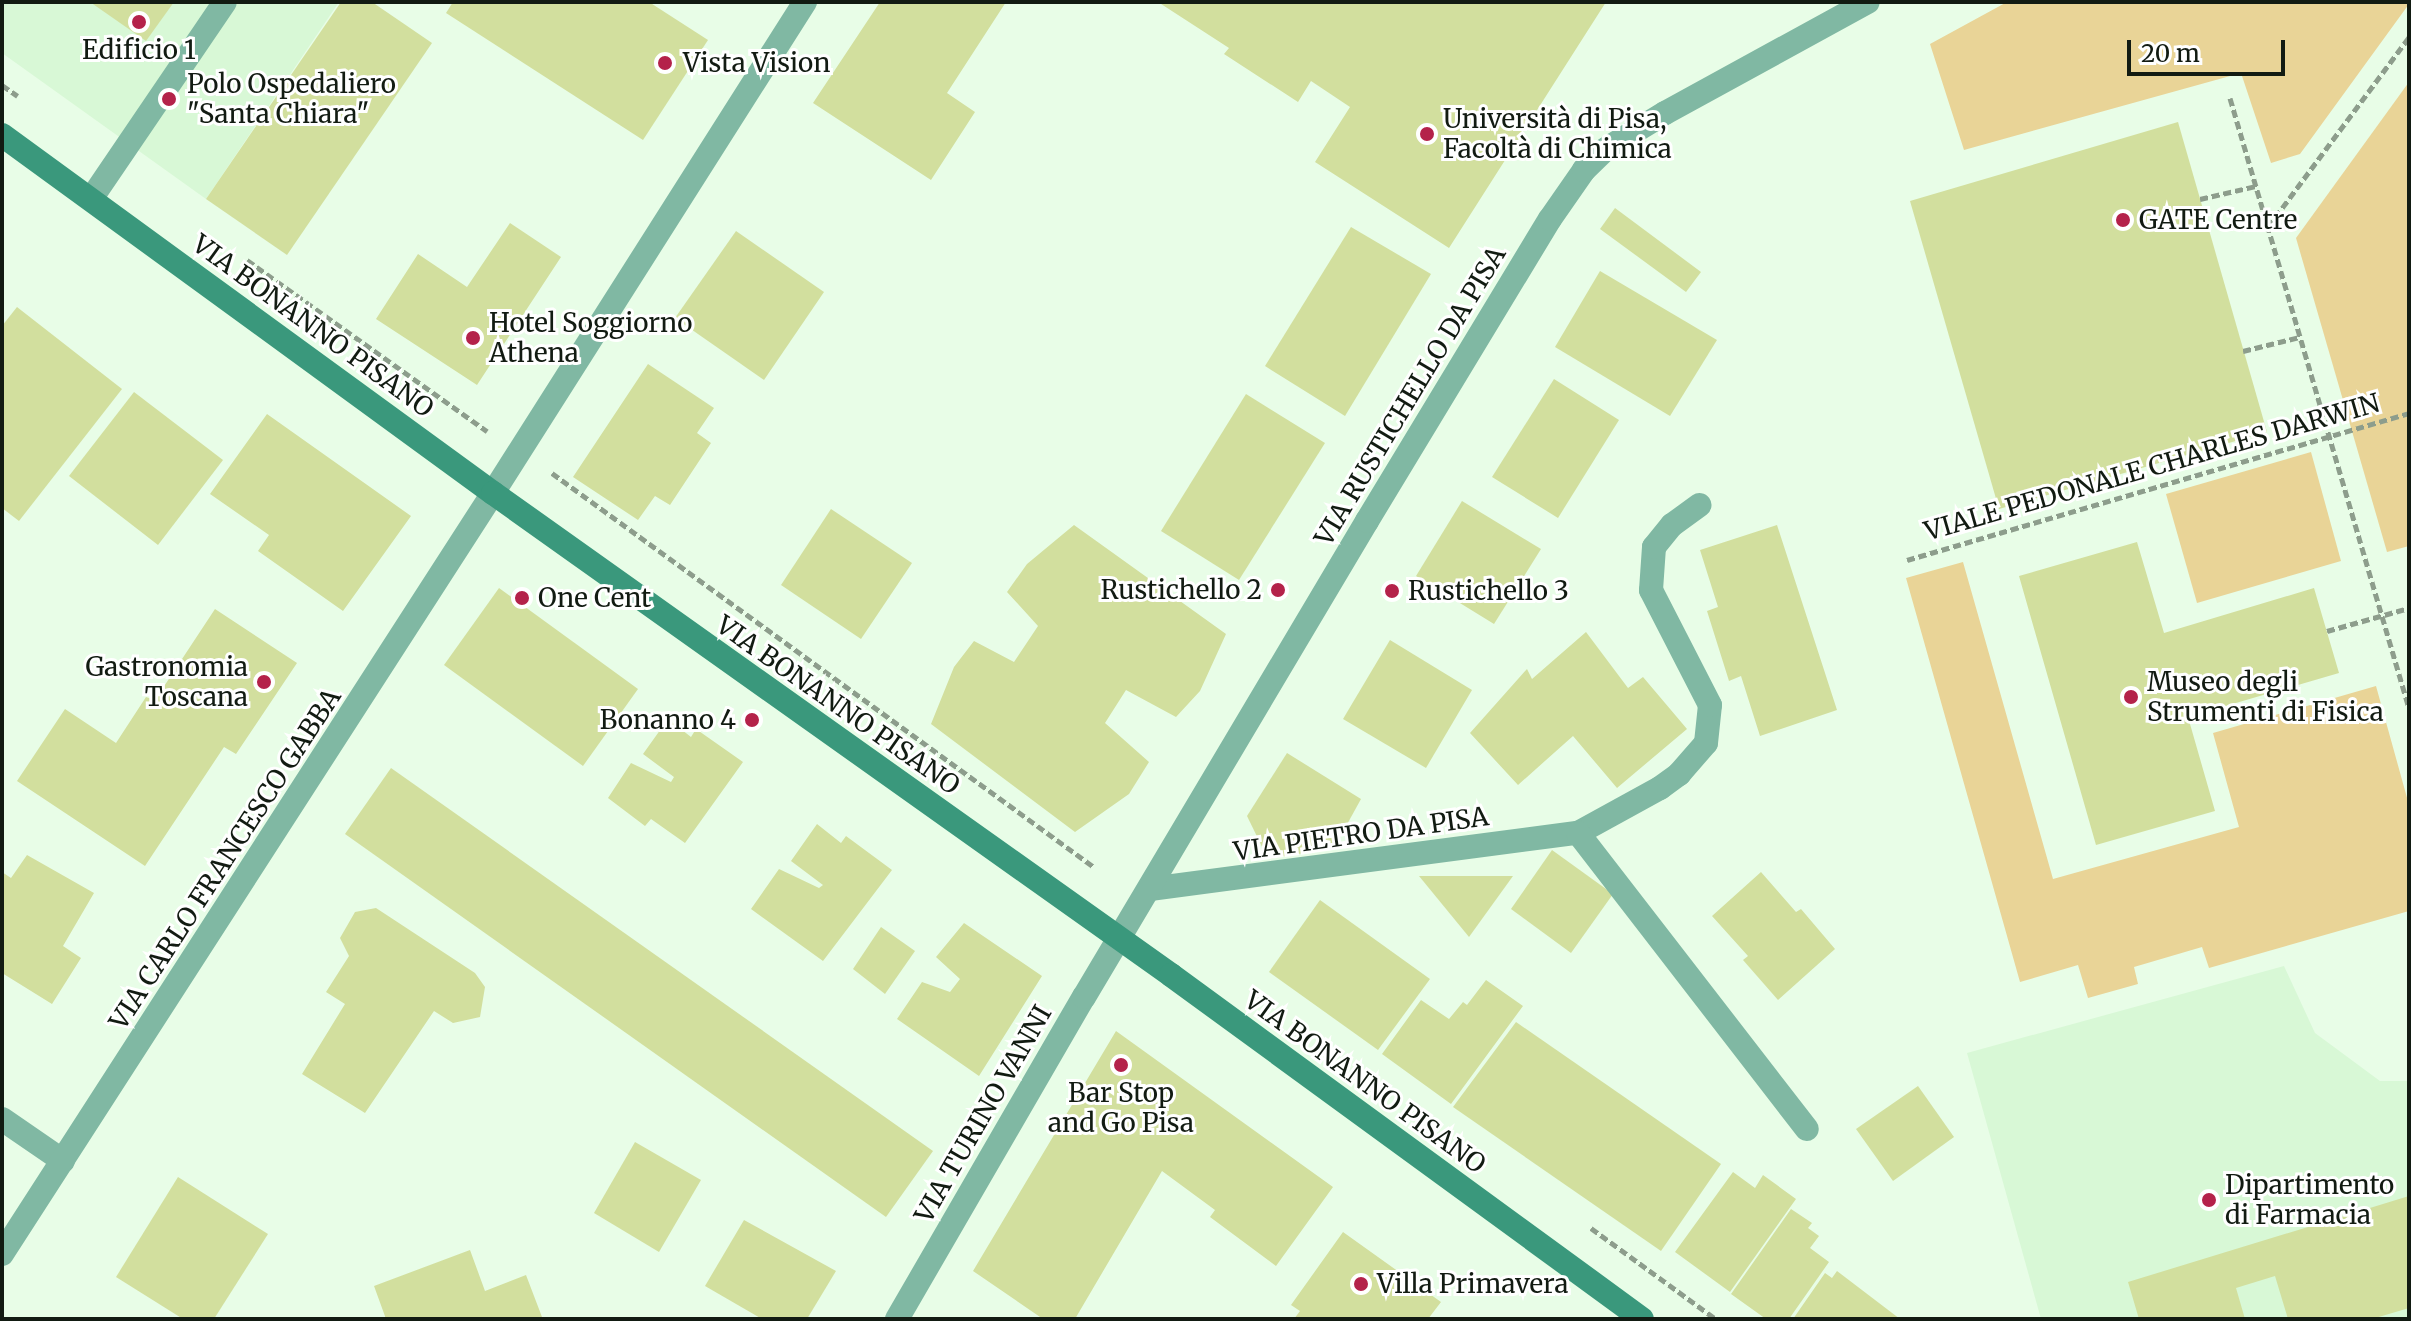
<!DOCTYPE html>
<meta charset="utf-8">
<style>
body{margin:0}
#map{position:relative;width:2411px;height:1321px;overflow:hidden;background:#e8fde7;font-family:Merriweather,serif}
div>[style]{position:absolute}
.built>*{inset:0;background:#d8f8d6}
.green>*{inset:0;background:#e9d497}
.building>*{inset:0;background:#d2df9e}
.path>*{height:5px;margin-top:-2.5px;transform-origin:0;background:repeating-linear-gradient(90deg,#8d9d8c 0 8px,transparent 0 12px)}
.service>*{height:24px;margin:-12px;padding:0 12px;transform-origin:12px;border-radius:12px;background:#80b8a3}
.minor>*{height:24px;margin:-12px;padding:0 12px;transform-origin:12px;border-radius:12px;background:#80b8a3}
.tertiary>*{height:24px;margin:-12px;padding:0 12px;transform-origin:12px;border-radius:12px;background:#80b8a3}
.secondary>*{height:24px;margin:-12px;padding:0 12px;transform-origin:12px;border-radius:12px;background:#3a987c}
.dots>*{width:22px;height:22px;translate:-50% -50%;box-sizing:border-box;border:4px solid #fff;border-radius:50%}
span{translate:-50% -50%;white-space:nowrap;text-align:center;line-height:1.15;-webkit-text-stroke:6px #fff;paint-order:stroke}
.poi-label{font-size:26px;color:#121b12}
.left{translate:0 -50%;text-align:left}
.right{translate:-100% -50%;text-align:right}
.street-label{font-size:26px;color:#121b12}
.frame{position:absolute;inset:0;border:4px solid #121b12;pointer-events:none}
.scale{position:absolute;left:2127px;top:40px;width:158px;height:36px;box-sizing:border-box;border:4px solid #121b12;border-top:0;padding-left:10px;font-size:24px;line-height:28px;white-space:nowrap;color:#121b12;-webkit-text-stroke:6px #fff;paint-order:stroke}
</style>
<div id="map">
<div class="built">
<div style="clip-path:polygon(2px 2px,339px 2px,206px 199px,2px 53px)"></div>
<div style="clip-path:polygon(2284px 966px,2315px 1033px,2380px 1081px,2409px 1081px,2409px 1319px,2041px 1319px,1967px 1053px)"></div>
</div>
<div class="green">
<div style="clip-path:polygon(2007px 2px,2409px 2px,2409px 4px,2300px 154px,2271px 163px,2241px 73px,1964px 150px,1930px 44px)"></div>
<div style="clip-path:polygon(2409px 82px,2409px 546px,2387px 552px,2296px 238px)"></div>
<div style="clip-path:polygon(2311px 452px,2341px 561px,2197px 603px,2166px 494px)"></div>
<div style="clip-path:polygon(1963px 562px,2053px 879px,2239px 827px,2213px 733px,2376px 686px,2409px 805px,2409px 911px,2209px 968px,2202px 947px,2134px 967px,2138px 984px,2088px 998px,2078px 965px,2020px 982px,1906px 578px)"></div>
</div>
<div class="building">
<div style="clip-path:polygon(90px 2px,174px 2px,146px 41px)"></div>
<div style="clip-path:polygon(341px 2px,372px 2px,432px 43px,287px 255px,206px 199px)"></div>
<div style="clip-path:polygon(453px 2px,649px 2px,708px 40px,643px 140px,446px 13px)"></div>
<div style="clip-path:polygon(880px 2px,1006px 2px,947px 93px,975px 112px,931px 180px,813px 103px)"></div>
<div style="clip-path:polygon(1158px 2px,1606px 2px,1449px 248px,1315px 162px,1350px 107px,1311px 81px,1298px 102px,1224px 54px,1229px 48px)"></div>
<div style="clip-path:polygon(2178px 122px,2267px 432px,1999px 509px,1910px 201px)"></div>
<div style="clip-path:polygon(1615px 208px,1701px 272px,1686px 292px,1600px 229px)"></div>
<div style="clip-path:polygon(510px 223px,561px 257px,477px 385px,376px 319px,418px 254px,467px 287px)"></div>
<div style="clip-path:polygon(1351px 227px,1431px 274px,1345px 416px,1265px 366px)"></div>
<div style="clip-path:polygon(736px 231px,824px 292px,764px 380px,675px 318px)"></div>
<div style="clip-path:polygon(1600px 271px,1717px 340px,1670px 416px,1555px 347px)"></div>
<div style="clip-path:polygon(17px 307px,122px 389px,19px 521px,2px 508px,2px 326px)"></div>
<div style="clip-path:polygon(648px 364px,714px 408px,697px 433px,711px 443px,670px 505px,655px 496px,638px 520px,573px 477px)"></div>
<div style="clip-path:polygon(1554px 379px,1619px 420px,1558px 518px,1492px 477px)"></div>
<div style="clip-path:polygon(134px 392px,223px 460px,158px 545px,69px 476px)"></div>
<div style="clip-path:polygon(1246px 394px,1325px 443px,1239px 580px,1161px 531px)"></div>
<div style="clip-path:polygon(267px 414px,411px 516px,343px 611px,258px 551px,269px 535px,210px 494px)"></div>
<div style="clip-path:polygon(1462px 501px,1541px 549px,1494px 624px,1416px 576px)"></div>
<div style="clip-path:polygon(831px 509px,912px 563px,861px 639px,781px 585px)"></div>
<div style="clip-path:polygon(1074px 525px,1226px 634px,1200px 691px,1176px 717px,1126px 690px,1105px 723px,1149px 762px,1129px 794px,1075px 832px,931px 724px,954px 667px,974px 641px,1014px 662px,1038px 626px,1007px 592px,1027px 564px)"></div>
<div style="clip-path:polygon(1777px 525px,1837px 710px,1760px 736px,1741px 676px,1729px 681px,1707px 611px,1718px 607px,1700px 550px)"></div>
<div style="clip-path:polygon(2137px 542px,2164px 633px,2314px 588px,2339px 673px,2188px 717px,2215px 811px,2096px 845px,2019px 576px)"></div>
<div style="clip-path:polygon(499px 588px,638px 689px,583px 766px,444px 665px)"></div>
<div style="clip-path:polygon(215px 609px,297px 663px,236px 754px,224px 747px,145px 866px,17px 781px,65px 709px,116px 743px,146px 697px,155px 700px)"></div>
<div style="clip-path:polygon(1586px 632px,1628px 688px,1643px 677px,1687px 729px,1617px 788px,1573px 736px,1518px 785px,1470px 733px,1527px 669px,1532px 679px)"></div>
<div style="clip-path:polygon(1390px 640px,1472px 690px,1426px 768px,1343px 719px)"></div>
<div style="clip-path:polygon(668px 719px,691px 737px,696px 729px,743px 762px,685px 843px,651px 819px,645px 826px,608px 798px,631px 763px,671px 782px,674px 777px,643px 754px)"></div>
<div style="clip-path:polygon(1287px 753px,1361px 799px,1334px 848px,1268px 859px,1247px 816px)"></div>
<div style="clip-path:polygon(391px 768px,933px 1151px,886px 1217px,345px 834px)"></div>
<div style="clip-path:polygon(817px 824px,841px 843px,846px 836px,892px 870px,823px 961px,751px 909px,779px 869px,819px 888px,823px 885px,791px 861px)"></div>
<div style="clip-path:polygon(1552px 850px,1613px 894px,1571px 953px,1511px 909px)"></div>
<div style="clip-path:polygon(27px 855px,94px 893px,63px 946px,81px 958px,52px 1004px,2px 973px,2px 872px,11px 878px)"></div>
<div style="clip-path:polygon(1761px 872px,1796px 912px,1801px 909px,1835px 949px,1778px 1000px,1743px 960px,1748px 956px,1712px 916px)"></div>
<div style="clip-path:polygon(1419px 876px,1513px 876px,1469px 937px)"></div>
<div style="clip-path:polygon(1320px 900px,1430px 979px,1378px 1050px,1269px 972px)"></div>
<div style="clip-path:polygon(376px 908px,475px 973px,485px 987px,480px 1017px,453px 1023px,434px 1011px,365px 1113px,302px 1074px,345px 1004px,326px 992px,349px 956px,340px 938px,355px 912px)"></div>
<div style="clip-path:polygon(964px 923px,1042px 976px,979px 1076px,897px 1019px,922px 982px,950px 992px,960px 979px,936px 957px)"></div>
<div style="clip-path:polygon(881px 927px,915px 951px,885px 994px,853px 969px)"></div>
<div style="clip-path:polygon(1486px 980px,1523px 1006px,1451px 1104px,1382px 1054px,1421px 1000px,1449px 1019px,1463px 1002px,1467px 1005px)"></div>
<div style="clip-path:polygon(1516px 1022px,1721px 1164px,1661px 1251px,1453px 1107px)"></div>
<div style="clip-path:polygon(1116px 1031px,1333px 1187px,1276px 1266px,1210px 1217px,1215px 1210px,1162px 1171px,1075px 1319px,1043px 1319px,973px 1271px)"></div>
<div style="clip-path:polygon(1918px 1086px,1954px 1137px,1893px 1181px,1856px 1129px)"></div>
<div style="clip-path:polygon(635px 1142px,701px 1180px,659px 1252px,594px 1213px)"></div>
<div style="clip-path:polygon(1733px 1172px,1755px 1188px,1763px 1175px,1796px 1199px,1730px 1292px,1675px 1252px)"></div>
<div style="clip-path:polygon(178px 1177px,268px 1234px,214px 1319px,183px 1319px,116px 1277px)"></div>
<div style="clip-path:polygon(2409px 1196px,2409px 1308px,2372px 1319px,2288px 1319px,2275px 1276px,2236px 1288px,2245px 1319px,2139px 1319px,2128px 1282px)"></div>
<div style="clip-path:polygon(1791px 1209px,1812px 1223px,1808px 1228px,1819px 1236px,1810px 1248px,1829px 1262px,1789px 1319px,1766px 1319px,1731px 1294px)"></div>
<div style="clip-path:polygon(744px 1220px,836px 1271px,807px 1319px,762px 1319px,705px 1286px)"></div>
<div style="clip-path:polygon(1343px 1232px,1441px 1302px,1428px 1319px,1294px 1319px,1300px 1311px,1291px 1305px)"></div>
<div style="clip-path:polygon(470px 1250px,485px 1291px,526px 1275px,542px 1317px,386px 1319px,374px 1286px)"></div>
<div style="clip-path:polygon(1837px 1271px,1900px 1319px,1793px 1319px,1825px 1273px,1832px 1278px)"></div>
</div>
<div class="path">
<div style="left:2px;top:85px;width:19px;rotate:35deg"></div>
<div style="left:2230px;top:98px;width:636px;rotate:73.65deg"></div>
<div style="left:2200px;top:199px;width:57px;rotate:-13.1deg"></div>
<div style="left:2268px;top:227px;width:237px;rotate:-53.4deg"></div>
<div style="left:247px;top:260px;width:295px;rotate:35.5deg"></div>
<div style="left:2243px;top:351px;width:59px;rotate:-13.8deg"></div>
<div style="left:552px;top:473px;width:670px;rotate:36.01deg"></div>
<div style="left:1907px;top:560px;width:523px;rotate:-16.32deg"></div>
<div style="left:2327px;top:631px;width:85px;rotate:-15.7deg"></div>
<div style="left:1591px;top:1228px;width:155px;rotate:36.1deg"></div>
</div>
<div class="service">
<div style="left:91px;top:199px;width:238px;rotate:-55.8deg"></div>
</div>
<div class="minor">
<div style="left:493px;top:493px;width:582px;rotate:-57.57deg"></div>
<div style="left:1578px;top:833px;width:94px;rotate:-28.8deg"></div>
<div style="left:1660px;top:788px;width:24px;rotate:-36deg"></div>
<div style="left:1679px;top:774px;width:41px;rotate:-48.9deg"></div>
<div style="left:1706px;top:743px;width:38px;rotate:-84deg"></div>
<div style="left:1710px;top:705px;width:129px;rotate:-117.2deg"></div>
<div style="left:1651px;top:590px;width:43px;rotate:-86deg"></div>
<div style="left:1654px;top:547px;width:28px;rotate:-51deg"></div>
<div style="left:1672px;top:525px;width:34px;rotate:-36deg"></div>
<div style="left:1150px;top:889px;width:432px;rotate:-7.5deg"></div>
<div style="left:1578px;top:833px;width:374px;rotate:52.3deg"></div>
<div style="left:2px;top:1119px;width:74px;rotate:34.5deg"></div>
<div style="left:897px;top:1319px;width:372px;rotate:-59.9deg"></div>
<div style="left:1084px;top:997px;width:554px;rotate:-59.27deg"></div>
<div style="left:1367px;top:521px;width:353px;rotate:-58.8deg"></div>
<div style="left:1550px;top:219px;width:60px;rotate:-55.2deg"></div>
<div style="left:1584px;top:170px;width:30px;rotate:-44deg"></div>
<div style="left:1606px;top:149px;width:69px;rotate:-31.4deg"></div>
<div style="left:1665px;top:113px;width:231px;rotate:-28.7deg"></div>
</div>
<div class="tertiary">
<div style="left:2px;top:1254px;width:906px;rotate:-57.17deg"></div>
</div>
<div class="secondary">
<div style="left:2px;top:135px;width:608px;rotate:36.1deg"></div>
<div style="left:493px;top:493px;width:832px;rotate:35.41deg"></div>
<div style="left:1171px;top:975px;width:583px;rotate:36.14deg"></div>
</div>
<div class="dots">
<div style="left:139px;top:22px;background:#b4224a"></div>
<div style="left:665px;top:63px;background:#b4224a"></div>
<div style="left:169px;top:99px;background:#b4224a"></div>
<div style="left:1427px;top:134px;background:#b4224a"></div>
<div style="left:2123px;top:220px;background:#b4224a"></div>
<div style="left:473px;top:338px;background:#b4224a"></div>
<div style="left:1278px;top:590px;background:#b4224a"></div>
<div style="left:1392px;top:591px;background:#b4224a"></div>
<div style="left:522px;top:598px;background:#b4224a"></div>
<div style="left:264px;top:682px;background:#b4224a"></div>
<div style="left:2131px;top:697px;background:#b4224a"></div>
<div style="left:752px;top:720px;background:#b4224a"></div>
<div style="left:1121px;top:1065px;background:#b4224a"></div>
<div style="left:2209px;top:1200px;background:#b4224a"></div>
<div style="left:1361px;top:1284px;background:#b4224a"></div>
</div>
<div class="poi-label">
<span style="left:139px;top:50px">Edificio 1</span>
<span class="left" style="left:683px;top:63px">Vista Vision</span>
<span class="left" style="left:187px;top:99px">Polo Ospedaliero<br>"Santa Chiara"</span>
<span class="left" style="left:1443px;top:134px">Università di Pisa,<br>Facoltà di Chimica</span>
<span class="left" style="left:2139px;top:220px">GATE Centre</span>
<span class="left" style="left:489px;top:338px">Hotel Soggiorno<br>Athena</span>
<span class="right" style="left:1262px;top:590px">Rustichello 2</span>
<span class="left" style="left:1408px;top:591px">Rustichello 3</span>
<span class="left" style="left:538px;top:598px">One Cent</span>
<span class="right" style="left:248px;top:682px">Gastronomia<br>Toscana</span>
<span class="left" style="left:2147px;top:697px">Museo degli<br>Strumenti di Fisica</span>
<span class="right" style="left:736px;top:720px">Bonanno 4</span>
<span style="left:1121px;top:1108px">Bar Stop<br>and Go Pisa</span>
<span class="left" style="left:2225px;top:1200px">Dipartimento<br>di Farmacia</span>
<span class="left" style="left:1377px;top:1284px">Villa Primavera</span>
</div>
<div class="street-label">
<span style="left:313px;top:326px;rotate:36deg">VIA BONANNO PISANO</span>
<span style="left:1410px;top:396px;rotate:-59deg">VIA RUSTICHELLO DA PISA</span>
<span style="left:2152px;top:467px;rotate:-16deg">VIALE PEDONALE CHARLES DARWIN</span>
<span style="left:838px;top:705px;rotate:35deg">VIA BONANNO PISANO</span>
<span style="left:1361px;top:834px;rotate:-8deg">VIA PIETRO DA PISA</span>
<span style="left:225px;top:859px;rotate:-57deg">VIA CARLO FRANCESCO GABBA</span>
<span style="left:1365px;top:1082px;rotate:36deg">VIA BONANNO PISANO</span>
<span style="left:983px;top:1114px;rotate:-60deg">VIA TURINO VANNI</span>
</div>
<div class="frame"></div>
<div class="scale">20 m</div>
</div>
